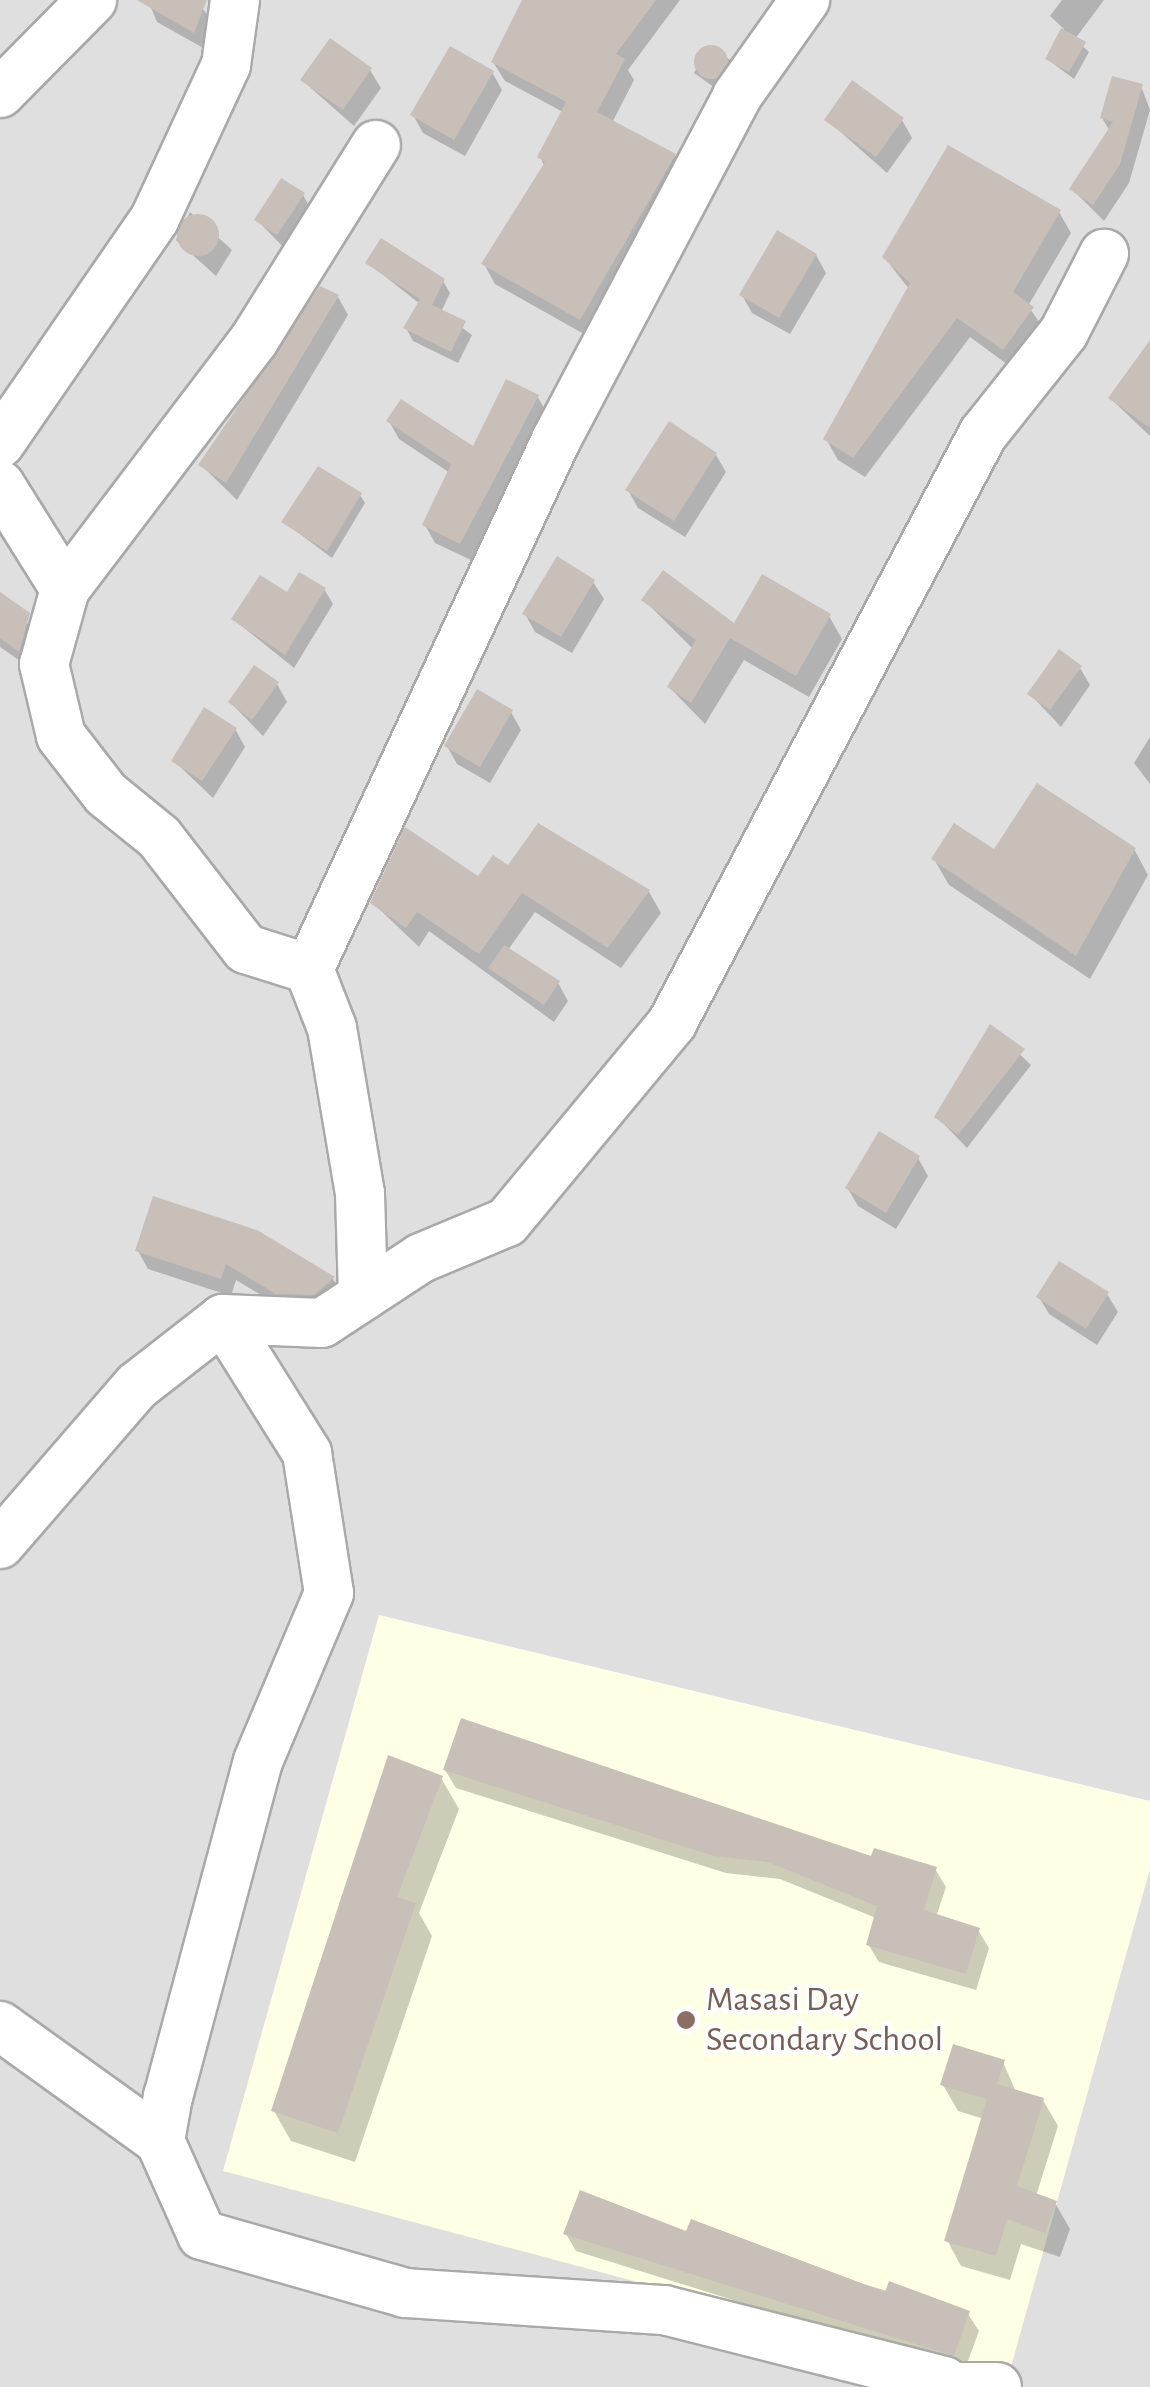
<!DOCTYPE html>
<style>
body{margin:0}
#map{position:relative;width:1150px;height:2387px;overflow:hidden;background:#f2efe9;font-family:"Alegreya Sans",sans-serif}
div>[style]{position:absolute}
.residential>*{inset:0;background:#e0dfdf}
.education>*{inset:0;background:#ffffe5}
.shadow>*{inset:0;background:#0003}
.building>*{inset:0;background:#c7bfb8}
.round{border-radius:50%}
.roads{filter:drop-shadow(2px 0 #a9a9a9) drop-shadow(-2px 0 #a9a9a9) drop-shadow(0 2px #a9a9a9) drop-shadow(0 -2px #a9a9a9)}
.minor>*{height:48px;margin:-24px;padding:0 24px;transform-origin:24px;border-radius:24px;background:#fff}
.dots>*{width:28px;height:28px;translate:-50% -50%;box-sizing:border-box;border:5px solid #fff;border-radius:50%}
span{translate:-50% -50%;white-space:nowrap;text-align:center;line-height:1.15;-webkit-text-stroke:8px #fff;paint-order:stroke}
.education-label{font-size:35px;color:#785e54}
.left{translate:0 -50%;text-align:left}
</style>
<div id="map">
<div class="residential">
<div style="clip-path:polygon(0 0,1150px 0,1150px 2387px,0 2387px)"></div>
</div>
<div class="education">
<div style="clip-path:polygon(379px 1615px,1150px 1801px,1150px 1869px,1007px 2381px,223px 2171px)"></div>
</div>
<div class="shadow">
<div style="clip-path:polygon(148px 0,204px 10px,215px 28px,205px 49px,157px 22px)"></div>
<div style="clip-path:polygon(593px 0,680px 0,628px 70px,634px 80px,612px 123px,674px 155px,685px 175px,591px 338px,495px 284px,484px 264px,545px 167px,540px 157px,563px 112px,505px 81px,493px 62px)"></div>
<div style="clip-path:polygon(1062px 0,1104px 0,1075px 39px,1089px 52px,1074px 79px,1047px 59px,1064px 29px,1050px 16px)"></div>
<div style="clip-path:polygon(708px 45px,736px 64px,718px 90px,694px 73px)"></div>
<div style="clip-path:polygon(370px 70px,381px 88px,354px 126px,303px 81px)"></div>
<div style="clip-path:polygon(492px 72px,502px 90px,465px 156px,423px 133px,413px 115px)"></div>
<div style="clip-path:polygon(1141px 86px,1150px 110px,1129px 183px,1104px 221px,1072px 189px,1110px 131px,1102px 118px)"></div>
<div style="clip-path:polygon(827px 120px,902px 120px,912px 138px,887px 173px)"></div>
<div style="clip-path:polygon(303px 195px,313px 213px,288px 252px,257px 220px)"></div>
<div style="clip-path:polygon(190px 212px,232px 250px,216px 276px,176px 240px)"></div>
<div style="clip-path:polygon(1059px 212px,1071px 233px,1028px 306px,1044px 329px,1015px 370px,970px 337px,865px 477px,838px 460px,826px 439px,909px 289px,884px 257px)"></div>
<div style="clip-path:polygon(816px 255px,826px 273px,790px 334px,752px 313px,742px 295px)"></div>
<div style="clip-path:polygon(368px 263px,443px 281px,450px 293px,441px 312px,472px 335px,458px 363px,413px 341px,406px 328px,420px 304px)"></div>
<div style="clip-path:polygon(338px 297px,348px 315px,237px 500px,201px 465px)"></div>
<div style="clip-path:polygon(1150px 345px,1150px 436px,1111px 399px)"></div>
<div style="clip-path:polygon(537px 396px,548px 414px,471px 560px,435px 543px,425px 525px,450px 473px,399px 439px,389px 421px,474px 450px)"></div>
<div style="clip-path:polygon(716px 455px,726px 472px,685px 537px,638px 508px,628px 490px)"></div>
<div style="clip-path:polygon(360px 495px,365px 503px,332px 558px,284px 522px)"></div>
<div style="clip-path:polygon(593px 582px,604px 599px,572px 653px,535px 632px,525px 614px)"></div>
<div style="clip-path:polygon(324px 589px,333px 604px,294px 668px,233px 619px)"></div>
<div style="clip-path:polygon(0 598px,38px 633px,29px 667px,0 647px)"></div>
<div style="clip-path:polygon(644px 600px,734px 627px,829px 616px,842px 639px,809px 697px,744px 660px,705px 724px,669px 687px,693px 649px)"></div>
<div style="clip-path:polygon(1080px 668px,1090px 685px,1061px 727px,1030px 694px)"></div>
<div style="clip-path:polygon(277px 684px,287px 702px,263px 736px,231px 703px)"></div>
<div style="clip-path:polygon(511px 712px,521px 730px,490px 783px,457px 764px,447px 746px)"></div>
<div style="clip-path:polygon(235px 729px,245px 747px,213px 798px,174px 761px)"></div>
<div style="clip-path:polygon(1150px 737px,1150px 784px,1134px 763px)"></div>
<div style="clip-path:polygon(1134px 849px,1148px 875px,1090px 979px,949px 885px,934px 859px)"></div>
<div style="clip-path:polygon(479px 880px,649px 892px,661px 913px,621px 968px,535px 912px,508px 950px,558px 983px,568px 1001px,554px 1022px,429px 931px,419px 947px,373px 903px)"></div>
<div style="clip-path:polygon(991px 1027px,1031px 1065px,967px 1148px,937px 1117px)"></div>
<div style="clip-path:polygon(918px 1158px,928px 1176px,896px 1229px,858px 1206px,848px 1189px)"></div>
<div style="clip-path:polygon(256px 1232px,333px 1279px,343px 1296px,288px 1311px,236px 1280px,231px 1296px,148px 1269px,138px 1251px)"></div>
<div style="clip-path:polygon(1107px 1294px,1118px 1312px,1097px 1345px,1049px 1314px,1039px 1297px)"></div>
<div style="clip-path:polygon(445px 1770px,935px 1869px,946px 1887px,936px 1917px,978px 1930px,989px 1948px,976px 1990px,879px 1962px,868px 1944px,876px 1918px,780px 1879px,726px 1873px,456px 1788px)"></div>
<div style="clip-path:polygon(441px 1778px,459px 1809px,419px 1913px,432px 1936px,355px 2162px,291px 2141px,274px 2111px)"></div>
<div style="clip-path:polygon(1003px 2062px,1016px 2092px,1043px 2100px,1058px 2126px,1036px 2196px,1055px 2203px,1070px 2229px,1060px 2257px,1021px 2244px,1010px 2280px,961px 2266px,947px 2240px,984px 2119px,958px 2111px,943px 2085px)"></div>
<div style="clip-path:polygon(566px 2234px,688px 2234px,968px 2314px,979px 2331px,964px 2372px,576px 2251px)"></div>
</div>
<div class="building">
<div style="clip-path:polygon(137px 0,207px 0,194px 33px)"></div>
<div style="clip-path:polygon(522px 0,656px 0,616px 54px,625px 59px,597px 112px,676px 154px,580px 320px,481px 264px,545px 162px,537px 157px,566px 102px,491px 62px)"></div>
<div style="clip-path:polygon(1061px 28px,1086px 42px,1069px 72px,1045px 59px)"></div>
<div style="clip-path:polygon(330px 38px,372px 68px,343px 110px,300px 80px)"></div>
<div class="round" style="left:694px;top:45px;width:34px;height:34px"></div>
<div style="clip-path:polygon(450px 46px,494px 71px,454px 140px,410px 115px)"></div>
<div style="clip-path:polygon(1112px 76px,1143px 84px,1120px 164px,1093px 205px,1069px 189px,1113px 122px,1100px 118px)"></div>
<div style="clip-path:polygon(852px 80px,904px 118px,876px 157px,824px 120px)"></div>
<div style="clip-path:polygon(948px 145px,1061px 210px,1013px 292px,1034px 307px,1003px 350px,957px 318px,853px 458px,823px 439px,910px 283px,882px 257px)"></div>
<div style="clip-path:polygon(281px 178px,305px 193px,277px 235px,254px 220px)"></div>
<div class="round" style="left:177px;top:214px;width:42px;height:42px"></div>
<div style="clip-path:polygon(777px 230px,817px 254px,779px 318px,739px 295px)"></div>
<div style="clip-path:polygon(381px 238px,445px 279px,432px 305px,466px 321px,451px 352px,403px 328px,420px 299px,365px 263px)"></div>
<div style="clip-path:polygon(320px 286px,339px 295px,226px 483px,198px 465px)"></div>
<div style="clip-path:polygon(1150px 340px,1150px 428px,1108px 398px)"></div>
<div style="clip-path:polygon(506px 379px,539px 395px,460px 544px,422px 525px,451px 464px,386px 421px,401px 399px,473px 446px)"></div>
<div style="clip-path:polygon(669px 421px,717px 453px,674px 521px,625px 490px)"></div>
<div style="clip-path:polygon(318px 466px,362px 493px,327px 551px,281px 522px)"></div>
<div style="clip-path:polygon(557px 556px,595px 580px,561px 637px,522px 614px)"></div>
<div style="clip-path:polygon(663px 570px,734px 623px,762px 574px,831px 614px,796px 676px,730px 638px,691px 703px,667px 687px,696px 640px,641px 600px)"></div>
<div style="clip-path:polygon(299px 572px,326px 588px,285px 655px,231px 619px,260px 575px,287px 592px)"></div>
<div style="clip-path:polygon(0 592px,30px 613px,19px 652px,0 638px)"></div>
<div style="clip-path:polygon(1059px 649px,1082px 666px,1050px 710px,1027px 694px)"></div>
<div style="clip-path:polygon(254px 665px,279px 682px,252px 720px,228px 702px)"></div>
<div style="clip-path:polygon(477px 689px,513px 710px,480px 767px,444px 746px)"></div>
<div style="clip-path:polygon(204px 707px,237px 728px,202px 781px,171px 761px)"></div>
<div style="clip-path:polygon(1037px 783px,1136px 848px,1076px 956px,931px 859px,954px 823px,994px 849px)"></div>
<div style="clip-path:polygon(538px 823px,650px 890px,608px 948px,522px 893px,479px 954px,417px 912px,406px 928px,370px 903px,405px 827px,478px 876px,493px 855px,508px 865px)"></div>
<div style="clip-path:polygon(504px 945px,560px 981px,544px 1005px,488px 968px)"></div>
<div style="clip-path:polygon(990px 1024px,1025px 1049px,958px 1135px,934px 1117px)"></div>
<div style="clip-path:polygon(879px 1131px,920px 1156px,886px 1213px,845px 1188px)"></div>
<div style="clip-path:polygon(153px 1196px,257px 1230px,335px 1277px,314px 1295px,276px 1294px,226px 1264px,221px 1279px,135px 1251px)"></div>
<div style="clip-path:polygon(1059px 1261px,1109px 1292px,1086px 1329px,1036px 1297px)"></div>
<div style="clip-path:polygon(461px 1718px,871px 1856px,874px 1848px,937px 1867px,924px 1910px,980px 1928px,966px 1974px,866px 1945px,877px 1906px,768px 1862px,714px 1856px,443px 1770px)"></div>
<div style="clip-path:polygon(388px 1755px,443px 1776px,397px 1897px,416px 1903px,338px 2133px,271px 2111px)"></div>
<div style="clip-path:polygon(953px 2044px,1005px 2060px,997px 2084px,1044px 2098px,1017px 2186px,1057px 2201px,1045px 2233px,1007px 2219px,996px 2256px,944px 2241px,987px 2099px,940px 2085px)"></div>
<div style="clip-path:polygon(580px 2190px,686px 2231px,691px 2219px,885px 2292px,889px 2281px,970px 2311px,954px 2356px,563px 2234px)"></div>
</div>
<div class="roads">
<div class="minor">
<div style="left:0;top:93px;width:131px;rotate:-45.3deg"></div>
<div style="left:0;top:443px;width:273px;rotate:-55.4deg"></div>
<div style="left:155px;top:218px;width:169px;rotate:-65.1deg"></div>
<div style="left:226px;top:65px;width:66px;rotate:-82.1deg"></div>
<div style="left:0;top:485px;width:123px;rotate:58deg"></div>
<div style="left:65px;top:589px;width:78px;rotate:105.6deg"></div>
<div style="left:44px;top:664px;width:74px;rotate:76.7deg"></div>
<div style="left:61px;top:736px;width:73px;rotate:52.2deg"></div>
<div style="left:106px;top:794px;width:68px;rotate:39.1deg"></div>
<div style="left:159px;top:837px;width:142px;rotate:52.2deg"></div>
<div style="left:246px;top:949px;width:66px;rotate:17.6deg"></div>
<div style="left:309px;top:969px;width:63px;rotate:68.7deg"></div>
<div style="left:332px;top:1028px;width:168px;rotate:80.4deg"></div>
<div style="left:360px;top:1194px;width:102px;rotate:88.3deg"></div>
<div style="left:65px;top:589px;width:313px;rotate:-52.8deg"></div>
<div style="left:254px;top:340px;width:230px;rotate:-58deg"></div>
<div style="left:309px;top:969px;width:584px;rotate:-64.97deg"></div>
<div style="left:556px;top:440px;width:389px;rotate:-62.2deg"></div>
<div style="left:737px;top:96px;width:118px;rotate:-54.7deg"></div>
<div style="left:223px;top:1319px;width:158px;rotate:57.9deg"></div>
<div style="left:307px;top:1453px;width:142px;rotate:81.1deg"></div>
<div style="left:329px;top:1593px;width:182px;rotate:112.9deg"></div>
<div style="left:258px;top:1761px;width:347px;rotate:105deg"></div>
<div style="left:168px;top:2096px;width:46px;rotate:100.1deg"></div>
<div style="left:160px;top:2141px;width:103px;rotate:65.9deg"></div>
<div style="left:202px;top:2235px;width:211px;rotate:15.9deg"></div>
<div style="left:405px;top:2293px;width:260px;rotate:3.8deg"></div>
<div style="left:664px;top:2310px;width:289px;rotate:14.2deg"></div>
<div style="left:0;top:1544px;width:209px;rotate:-49.1deg"></div>
<div style="left:137px;top:1386px;width:109px;rotate:-37.9deg"></div>
<div style="left:223px;top:1319px;width:99px;rotate:2.3deg"></div>
<div style="left:322px;top:1323px;width:118px;rotate:-33.3deg"></div>
<div style="left:421px;top:1258px;width:93px;rotate:-22.7deg"></div>
<div style="left:507px;top:1222px;width:259px;rotate:-50.3deg"></div>
<div style="left:672px;top:1023px;width:666px;rotate:-62.17deg"></div>
<div style="left:983px;top:434px;width:130px;rotate:-51.5deg"></div>
<div style="left:1064px;top:332px;width:88px;rotate:-62.9deg"></div>
<div style="left:0;top:2026px;width:197px;rotate:35.7deg"></div>
<div style="left:935px;top:2387px;width:62px"></div>
</div>
</div>
<div class="dots">
<div style="left:686px;top:2020px;background:#8d6e63"></div>
</div>
<div class="education-label">
<span class="left" style="left:706px;top:2020px">Masasi Day<br>Secondary School</span>
</div>
</div>
